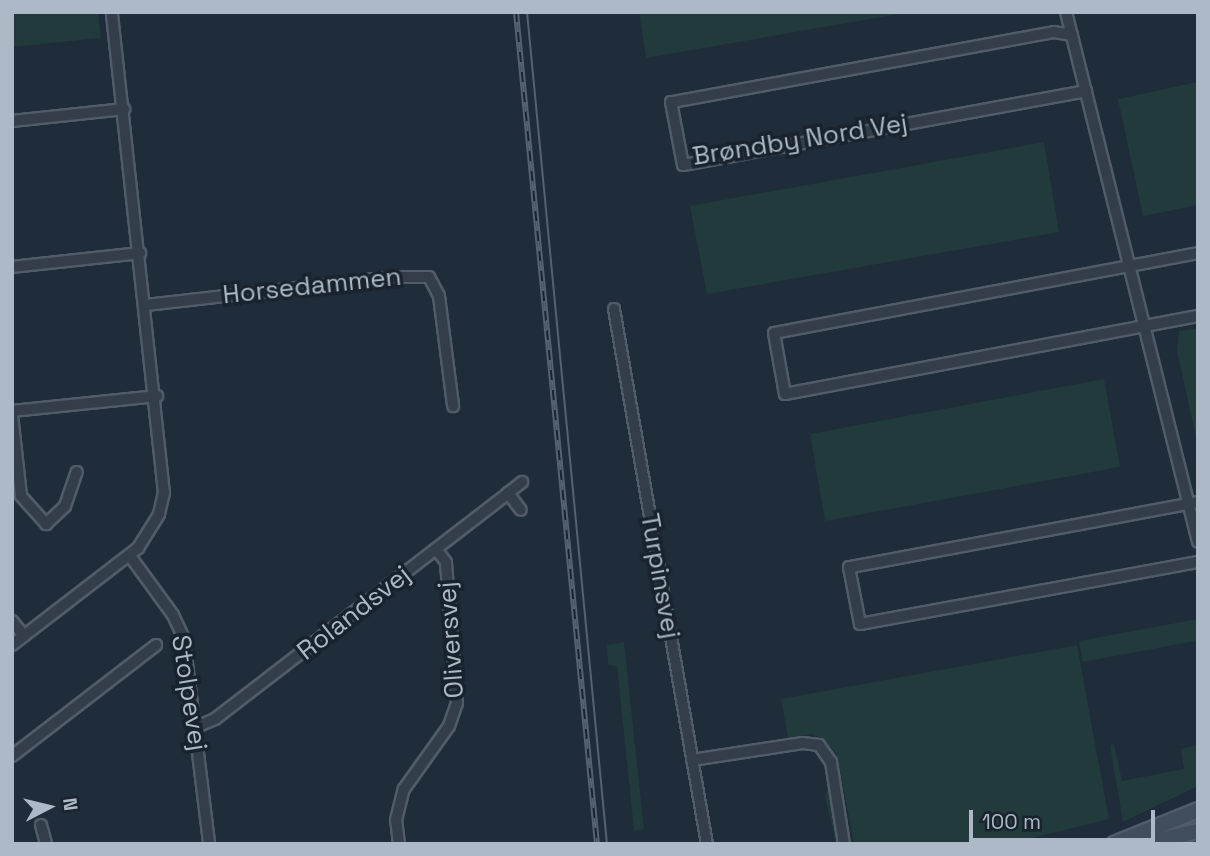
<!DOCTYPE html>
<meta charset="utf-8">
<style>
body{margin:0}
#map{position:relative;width:1210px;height:856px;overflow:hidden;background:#1f2c3a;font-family:"Space Grotesk",sans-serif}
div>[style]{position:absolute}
.green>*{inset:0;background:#213a3b}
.roads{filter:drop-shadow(2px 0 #505c68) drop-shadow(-2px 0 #505c68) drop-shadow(0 2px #505c68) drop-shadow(0 -2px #505c68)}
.street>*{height:10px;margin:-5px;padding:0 5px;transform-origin:5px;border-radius:5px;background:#333e4a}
.secondary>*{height:14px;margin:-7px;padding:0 7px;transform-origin:7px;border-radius:7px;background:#404d5d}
.tram>*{height:2px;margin:-1px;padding:0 1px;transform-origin:1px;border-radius:1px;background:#546272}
.rail>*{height:6px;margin-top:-3px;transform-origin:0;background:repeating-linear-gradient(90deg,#18232e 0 10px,#546272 0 20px);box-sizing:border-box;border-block:2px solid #546272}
span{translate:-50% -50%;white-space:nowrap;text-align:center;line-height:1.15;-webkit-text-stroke:7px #18232e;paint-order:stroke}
.street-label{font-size:26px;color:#adb9c7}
.frame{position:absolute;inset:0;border:14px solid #adb9c7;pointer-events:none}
.north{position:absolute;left:14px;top:772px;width:70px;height:70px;-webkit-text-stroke:5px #18232e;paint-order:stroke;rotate:83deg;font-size:19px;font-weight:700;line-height:28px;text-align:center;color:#adb9c7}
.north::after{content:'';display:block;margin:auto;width:24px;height:32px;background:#adb9c7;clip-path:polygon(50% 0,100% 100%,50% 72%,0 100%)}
.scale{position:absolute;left:969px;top:810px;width:186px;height:32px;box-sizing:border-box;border:4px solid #adb9c7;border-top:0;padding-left:9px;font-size:21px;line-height:24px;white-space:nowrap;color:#adb9c7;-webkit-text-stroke:5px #18232e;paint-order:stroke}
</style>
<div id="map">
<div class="green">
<div style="clip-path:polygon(12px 12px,98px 12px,101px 38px,12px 47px)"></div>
<div style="clip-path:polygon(639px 12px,911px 12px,646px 58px)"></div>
<div style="clip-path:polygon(1198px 82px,1198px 205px,1143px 216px,1118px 99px)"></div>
<div style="clip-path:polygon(1044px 142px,1059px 232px,707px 294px,690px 206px)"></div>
<div style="clip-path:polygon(1198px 328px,1198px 447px,1177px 351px,1179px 331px)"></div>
<div style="clip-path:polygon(1104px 379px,1120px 467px,825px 521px,810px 434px)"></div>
<div style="clip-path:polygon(1198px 619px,1198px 651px,1195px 641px,1083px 662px,1079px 641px)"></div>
<div style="clip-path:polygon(624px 642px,644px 829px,634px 831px,617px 666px,608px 665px,607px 645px)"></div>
<div style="clip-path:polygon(1077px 645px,1109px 819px,1008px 844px,854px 844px,837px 754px,822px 738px,811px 734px,788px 738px,781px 699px)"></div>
<div style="clip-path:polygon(1114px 744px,1122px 781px,1184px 769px,1181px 749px,1198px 745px,1198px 786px,1123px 822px,1110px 745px)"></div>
<div style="clip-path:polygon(828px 788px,836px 844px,825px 796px)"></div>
</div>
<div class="roads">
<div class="street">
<div style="left:1066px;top:12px;width:546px;rotate:76.01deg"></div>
<div style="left:1072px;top:35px;width:18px;rotate:-171deg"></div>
<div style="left:1054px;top:32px;width:389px;rotate:169.6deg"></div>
<div style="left:671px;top:102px;width:64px;rotate:79.2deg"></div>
<div style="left:683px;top:165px;width:410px;rotate:-10.4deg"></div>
<div style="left:12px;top:121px;width:113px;rotate:-6.1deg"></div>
<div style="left:1198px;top:253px;width:431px;rotate:169.3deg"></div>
<div style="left:774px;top:333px;width:62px;rotate:79.8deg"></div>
<div style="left:785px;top:394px;width:420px;rotate:-10.7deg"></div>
<div style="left:12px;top:267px;width:129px;rotate:-6.2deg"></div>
<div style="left:146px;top:305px;width:246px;rotate:-6.5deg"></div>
<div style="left:390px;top:277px;width:39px"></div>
<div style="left:429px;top:277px;width:21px;rotate:62deg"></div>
<div style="left:439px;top:296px;width:111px;rotate:82.7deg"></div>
<div style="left:614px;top:309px;width:543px;rotate:80.14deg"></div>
<div style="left:12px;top:411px;width:146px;rotate:-5.9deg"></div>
<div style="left:12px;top:414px;width:82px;rotate:83.7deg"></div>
<div style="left:21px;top:496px;width:38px;rotate:48deg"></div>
<div style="left:46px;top:524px;width:26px;rotate:-43deg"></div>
<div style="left:65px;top:506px;width:36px;rotate:-71deg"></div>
<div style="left:508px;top:493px;width:18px;rotate:-38deg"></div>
<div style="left:1198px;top:502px;width:355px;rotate:169.4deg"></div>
<div style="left:849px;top:567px;width:58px;rotate:79.1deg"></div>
<div style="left:860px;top:624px;width:344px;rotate:-10.4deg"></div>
<div style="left:130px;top:556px;width:73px;rotate:53.9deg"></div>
<div style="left:173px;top:615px;width:26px;rotate:65deg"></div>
<div style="left:184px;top:639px;width:207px;rotate:83deg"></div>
<div style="left:12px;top:621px;width:19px;rotate:51deg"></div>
<div style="left:12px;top:645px;width:159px;rotate:-37.6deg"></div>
<div style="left:138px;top:548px;width:40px;rotate:-58deg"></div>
<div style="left:159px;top:514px;width:22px;rotate:-77deg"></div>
<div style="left:164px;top:493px;width:484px;rotate:-96.2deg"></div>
<div style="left:196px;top:727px;width:21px;rotate:-23deg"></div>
<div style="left:215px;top:719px;width:370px;rotate:-37.6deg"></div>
<div style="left:508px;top:493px;width:21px;rotate:53deg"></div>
<div style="left:12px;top:756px;width:182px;rotate:-37.6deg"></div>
<div style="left:692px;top:760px;width:112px;rotate:-8.7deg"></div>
<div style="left:803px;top:743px;width:16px;rotate:7deg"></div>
<div style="left:819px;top:745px;width:21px;rotate:55deg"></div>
<div style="left:831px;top:762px;width:83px;rotate:81deg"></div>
<div style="left:41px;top:825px;width:20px;rotate:75deg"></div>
<div style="left:399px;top:844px;width:24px;rotate:-97deg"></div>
<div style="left:396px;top:820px;width:32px;rotate:-76deg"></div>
<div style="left:404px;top:789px;width:77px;rotate:-54.5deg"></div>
<div style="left:449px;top:726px;width:24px;rotate:-71deg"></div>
<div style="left:457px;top:703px;width:141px;rotate:-94.5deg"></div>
<div style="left:446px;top:562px;width:16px;rotate:-128deg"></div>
</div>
<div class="secondary">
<div style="left:1114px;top:844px;width:91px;rotate:-22deg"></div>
<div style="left:1142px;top:844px;width:57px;rotate:-13.1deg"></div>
</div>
</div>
<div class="tram">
<div style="left:527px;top:12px;width:836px;rotate:84.51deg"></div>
</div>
<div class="rail">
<div style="left:516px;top:12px;width:836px;rotate:84.44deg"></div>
</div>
<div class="street-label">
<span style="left:800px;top:140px;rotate:-9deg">Brøndby Nord Vej</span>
<span style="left:312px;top:286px;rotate:-6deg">Horsedammen</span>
<span style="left:660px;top:576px;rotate:80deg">Turpinsvej</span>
<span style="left:354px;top:613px;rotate:-38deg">Rolandsvej</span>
<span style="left:451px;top:640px;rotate:-94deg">Oliversvej</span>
<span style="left:189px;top:693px;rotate:81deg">Stolpevej</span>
</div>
<div class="frame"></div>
<div class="north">N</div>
<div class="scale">100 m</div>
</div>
